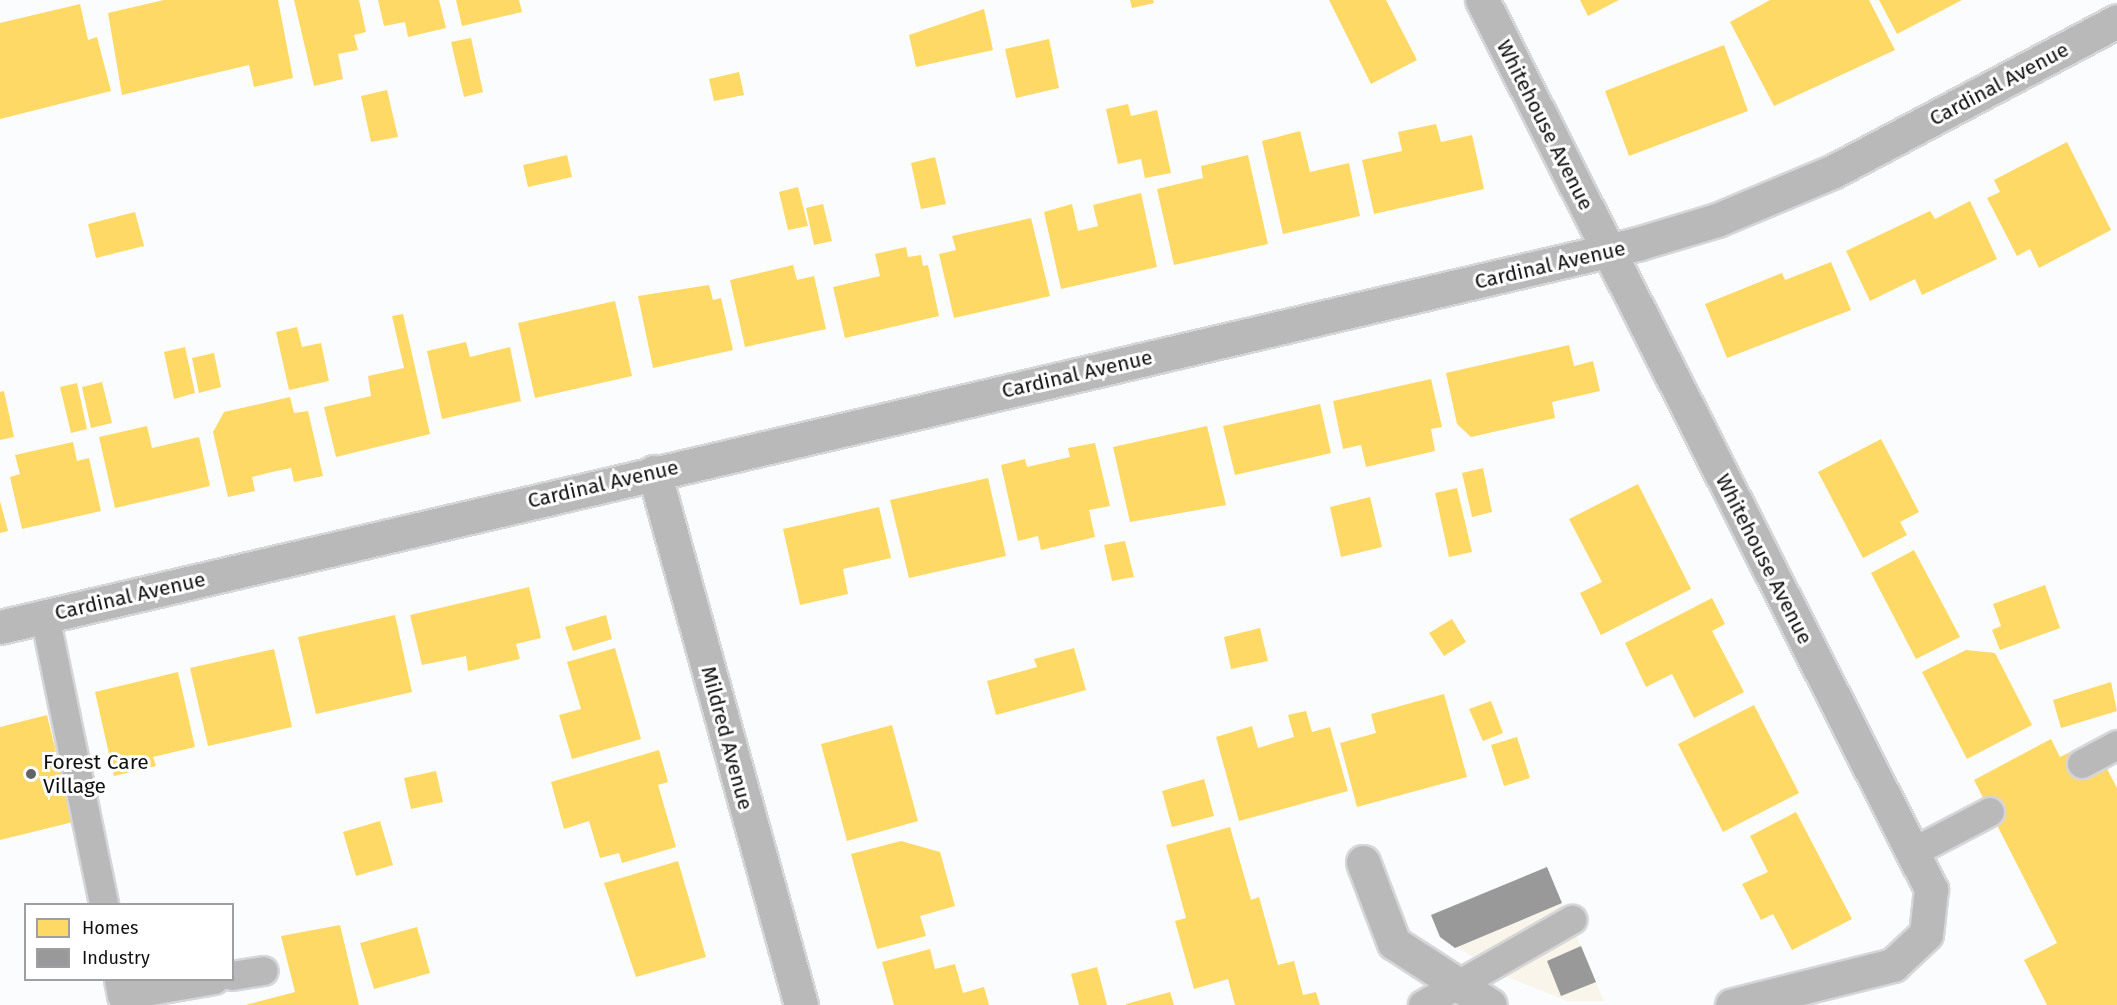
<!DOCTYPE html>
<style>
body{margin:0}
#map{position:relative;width:2117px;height:1005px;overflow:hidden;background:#fbfcfe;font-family:"Fira Sans",sans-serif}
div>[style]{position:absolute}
.industrial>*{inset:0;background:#faf5eb}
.homes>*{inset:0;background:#ffd966}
.industry>*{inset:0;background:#999}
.roads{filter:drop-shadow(2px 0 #d6d6d8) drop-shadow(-2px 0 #d6d6d8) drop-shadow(0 2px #d6d6d8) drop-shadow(0 -2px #d6d6d8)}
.service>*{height:28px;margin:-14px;padding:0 14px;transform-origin:14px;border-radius:14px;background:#bab9b9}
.minor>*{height:33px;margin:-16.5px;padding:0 16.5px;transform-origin:16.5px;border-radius:16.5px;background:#bab9b9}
.dots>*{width:16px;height:16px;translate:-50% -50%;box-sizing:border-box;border:3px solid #fff;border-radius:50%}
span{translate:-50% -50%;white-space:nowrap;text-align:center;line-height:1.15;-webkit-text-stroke:6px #fff;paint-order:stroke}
.street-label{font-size:21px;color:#101013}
.poi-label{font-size:21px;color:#101013}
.left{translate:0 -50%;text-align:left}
.legend{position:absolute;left:24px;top:903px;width:210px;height:78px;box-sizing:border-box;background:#fff;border:2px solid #9f9fa1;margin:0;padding:8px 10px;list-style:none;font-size:18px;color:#101013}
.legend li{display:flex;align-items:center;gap:12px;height:30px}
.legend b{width:30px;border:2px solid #9f9fa1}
</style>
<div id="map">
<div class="industrial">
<div style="clip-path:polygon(1547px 867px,1562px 903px,1604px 1001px,1567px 1001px,1502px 975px,1440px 937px,1431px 915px)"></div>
</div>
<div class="homes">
<div style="clip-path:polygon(164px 0,278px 0,293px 78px,254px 87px,249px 65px,122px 95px,108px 13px)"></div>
<div style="clip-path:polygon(294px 0,359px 0,366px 32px,354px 35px,358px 50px,338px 54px,343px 79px,314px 86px)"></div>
<div style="clip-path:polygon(378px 0,439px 0,446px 28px,408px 37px,405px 22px,384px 26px)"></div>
<div style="clip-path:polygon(456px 0,519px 0,522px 12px,462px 26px)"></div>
<div style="clip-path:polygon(1130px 0,1153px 0,1154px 3px,1132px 8px)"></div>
<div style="clip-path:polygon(1329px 0,1386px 0,1417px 60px,1371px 84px)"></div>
<div style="clip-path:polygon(1580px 0,1619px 0,1588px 16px)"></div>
<div style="clip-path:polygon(1770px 0,1869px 0,1895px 50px,1774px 106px,1730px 22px)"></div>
<div style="clip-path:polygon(1879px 0,1962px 0,1897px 34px)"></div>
<div style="clip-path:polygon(80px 4px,88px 40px,97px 37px,111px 91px,0 119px,0 23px)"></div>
<div style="clip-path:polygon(984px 9px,993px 50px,916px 67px,909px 35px)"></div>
<div style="clip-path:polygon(471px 38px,483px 92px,464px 97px,451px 42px)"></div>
<div style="clip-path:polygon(1049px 39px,1059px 88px,1016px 98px,1005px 49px)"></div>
<div style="clip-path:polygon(1724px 45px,1748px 111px,1629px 156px,1605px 91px)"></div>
<div style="clip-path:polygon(739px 72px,744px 95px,714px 101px,709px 79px)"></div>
<div style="clip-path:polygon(387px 90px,398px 137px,371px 142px,361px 96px)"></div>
<div style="clip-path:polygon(1128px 104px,1131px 116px,1157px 110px,1171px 173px,1145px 178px,1141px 159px,1118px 164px,1106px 109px)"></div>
<div style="clip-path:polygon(1436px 124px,1441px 142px,1472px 135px,1484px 189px,1374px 214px,1362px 160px,1402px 151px,1398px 132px)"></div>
<div style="clip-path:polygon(1300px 131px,1310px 172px,1349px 163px,1360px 216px,1283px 234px,1262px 141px)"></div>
<div style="clip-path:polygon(2067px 142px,2111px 230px,2039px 268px,2030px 249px,2017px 256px,1987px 198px,2000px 192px,1994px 180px)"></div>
<div style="clip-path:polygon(567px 155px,572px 177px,528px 187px,523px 165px)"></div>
<div style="clip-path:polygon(1248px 155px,1268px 244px,1174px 265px,1157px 189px,1203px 178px,1201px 166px)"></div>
<div style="clip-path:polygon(935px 157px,946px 204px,921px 209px,911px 163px)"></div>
<div style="clip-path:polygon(798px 187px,808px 226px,788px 230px,779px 192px)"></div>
<div style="clip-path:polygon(1141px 193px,1157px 267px,1061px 289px,1044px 212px,1072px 204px,1078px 231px,1098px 226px,1093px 205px)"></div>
<div style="clip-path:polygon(1970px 201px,1997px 259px,1922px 295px,1915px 279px,1870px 301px,1846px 251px,1930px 211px,1935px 219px)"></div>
<div style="clip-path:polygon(823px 204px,832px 241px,814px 245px,806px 208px)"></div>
<div style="clip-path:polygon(135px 212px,144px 246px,96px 258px,88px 224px)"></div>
<div style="clip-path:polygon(1031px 218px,1050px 296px,954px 318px,939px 254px,956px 250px,952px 236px)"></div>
<div style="clip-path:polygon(906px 247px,908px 257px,921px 255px,923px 266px,928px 265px,939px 316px,845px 338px,833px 287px,880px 276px,875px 254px)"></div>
<div style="clip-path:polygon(1831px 262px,1851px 310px,1727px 358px,1705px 304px,1782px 273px,1785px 280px)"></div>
<div style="clip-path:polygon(793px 265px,797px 280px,814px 276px,826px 329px,745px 347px,730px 280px)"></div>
<div style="clip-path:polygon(709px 285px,713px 300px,721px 298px,733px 350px,653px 368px,638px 296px)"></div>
<div style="clip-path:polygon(615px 301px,632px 376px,535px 398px,518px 323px)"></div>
<div style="clip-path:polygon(403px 314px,430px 434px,336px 457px,324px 407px,371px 396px,368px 376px,404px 368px,392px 316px)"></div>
<div style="clip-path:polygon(297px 327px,302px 347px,321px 343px,329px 381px,289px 390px,276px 332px)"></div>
<div style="clip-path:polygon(466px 342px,470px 357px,510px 347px,521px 401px,442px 419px,427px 351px)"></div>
<div style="clip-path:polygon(1569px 345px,1574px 366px,1593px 361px,1600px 391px,1552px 402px,1555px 418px,1471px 437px,1457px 424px,1446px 373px)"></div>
<div style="clip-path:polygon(185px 347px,195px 393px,174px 399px,164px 352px)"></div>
<div style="clip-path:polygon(214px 353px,221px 387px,199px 393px,192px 358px)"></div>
<div style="clip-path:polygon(1431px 379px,1442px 427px,1431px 429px,1435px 451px,1366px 467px,1361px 445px,1343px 449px,1333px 401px)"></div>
<div style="clip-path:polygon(102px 382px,112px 423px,91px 428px,82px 387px)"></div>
<div style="clip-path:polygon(77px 383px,87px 429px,71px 433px,60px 387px)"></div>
<div style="clip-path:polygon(4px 391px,14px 437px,0 440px,0 392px)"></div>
<div style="clip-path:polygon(290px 397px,294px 413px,308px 411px,323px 476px,294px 482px,291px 468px,272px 472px,252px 477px,255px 491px,228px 497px,213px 432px,224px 412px)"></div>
<div style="clip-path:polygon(1320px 404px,1331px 453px,1235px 475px,1223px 426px)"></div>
<div style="clip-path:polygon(147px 426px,152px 448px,199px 437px,210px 486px,115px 508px,99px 437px)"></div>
<div style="clip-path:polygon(1207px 426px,1226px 505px,1130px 522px,1113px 447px)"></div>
<div style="clip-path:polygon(1881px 439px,1919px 512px,1900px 522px,1907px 535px,1863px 558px,1818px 472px)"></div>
<div style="clip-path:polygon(73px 442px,77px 461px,89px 458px,101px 511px,22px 529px,10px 477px,20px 474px,15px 455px)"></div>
<div style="clip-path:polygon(1095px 443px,1110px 506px,1089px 510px,1095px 537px,1041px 550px,1038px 536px,1018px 541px,1001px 465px,1025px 459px,1027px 467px,1070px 457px,1068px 448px)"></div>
<div style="clip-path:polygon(1483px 468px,1492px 512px,1472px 517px,1462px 473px)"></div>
<div style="clip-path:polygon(988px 478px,1006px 556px,909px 578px,890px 500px)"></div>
<div style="clip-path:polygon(1638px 484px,1691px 589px,1601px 635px,1580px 593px,1602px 582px,1569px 519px)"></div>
<div style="clip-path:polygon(1457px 488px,1472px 552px,1449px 557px,1435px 493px)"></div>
<div style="clip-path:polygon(1370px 497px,1382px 547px,1341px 557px,1330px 507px)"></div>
<div style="clip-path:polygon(0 501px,8px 531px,0 533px)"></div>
<div style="clip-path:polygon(879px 507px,891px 558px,843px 569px,848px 594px,800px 605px,783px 529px)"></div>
<div style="clip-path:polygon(1125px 541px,1134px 577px,1112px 581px,1104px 545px)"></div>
<div style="clip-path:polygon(1914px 550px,1960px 637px,1916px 659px,1871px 573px)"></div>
<div style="clip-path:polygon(2045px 585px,2060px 628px,2000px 650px,1992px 630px,2001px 626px,1993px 604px)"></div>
<div style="clip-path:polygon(529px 587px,541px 638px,516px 644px,520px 659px,468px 671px,466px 656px,422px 665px,410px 615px)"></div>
<div style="clip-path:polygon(1712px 598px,1725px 624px,1712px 631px,1744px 692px,1694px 718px,1672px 674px,1646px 687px,1625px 643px)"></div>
<div style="clip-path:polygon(395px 615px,412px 692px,316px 714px,298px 637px)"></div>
<div style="clip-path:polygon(606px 615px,612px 639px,573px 651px,565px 627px)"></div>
<div style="clip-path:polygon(1452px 619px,1466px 642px,1444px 656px,1429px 633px)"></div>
<div style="clip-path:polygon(1260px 628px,1268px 661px,1231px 669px,1224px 637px)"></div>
<div style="clip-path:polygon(615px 648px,641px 739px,572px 759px,559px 715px,581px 709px,567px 662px)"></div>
<div style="clip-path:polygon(1074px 648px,1086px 690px,996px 715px,987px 681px,1037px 667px,1034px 659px)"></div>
<div style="clip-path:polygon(274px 649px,292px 727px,208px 746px,190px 668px)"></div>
<div style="clip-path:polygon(1966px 650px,1995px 653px,2032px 725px,1967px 759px,1922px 672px)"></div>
<div style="clip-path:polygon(178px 672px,195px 747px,153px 757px,156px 766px,114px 776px,95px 692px)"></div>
<div style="clip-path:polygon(2111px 682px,2117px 711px,2061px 728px,2053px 700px)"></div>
<div style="clip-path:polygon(1444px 694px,1467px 777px,1357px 807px,1340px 743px,1376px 733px,1371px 714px)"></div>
<div style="clip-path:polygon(1491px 701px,1503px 733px,1483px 741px,1469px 709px)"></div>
<div style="clip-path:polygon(1754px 705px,1799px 793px,1723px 832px,1678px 744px)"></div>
<div style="clip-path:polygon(1306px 711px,1312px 732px,1330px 727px,1348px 791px,1239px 821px,1216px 737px,1252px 726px,1258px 748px,1294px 737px,1288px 715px)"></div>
<div style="clip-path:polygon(47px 715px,73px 822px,0 840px,0 727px)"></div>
<div style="clip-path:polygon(892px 725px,918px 821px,847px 841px,821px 744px)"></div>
<div style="clip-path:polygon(1517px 737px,1530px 778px,1504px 786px,1491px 745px)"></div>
<div style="clip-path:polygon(2051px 739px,2060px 757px,2074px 750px,2086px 773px,2104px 763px,2117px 788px,2117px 1005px,2047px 1005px,2024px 960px,2057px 943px,1974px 780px)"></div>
<div style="clip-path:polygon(659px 750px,668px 782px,658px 785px,676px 847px,622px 863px,619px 853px,600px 858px,589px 821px,564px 829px,551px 782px)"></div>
<div style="clip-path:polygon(436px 771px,443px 802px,411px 809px,404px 778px)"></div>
<div style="clip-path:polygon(1204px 779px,1214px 816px,1172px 827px,1162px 791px)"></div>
<div style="clip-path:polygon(1796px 812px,1852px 919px,1792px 950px,1773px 914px,1761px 920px,1742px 884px,1768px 872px,1750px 836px)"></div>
<div style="clip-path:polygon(380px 821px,393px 865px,356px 876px,343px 832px)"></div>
<div style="clip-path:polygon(1230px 827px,1251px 900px,1259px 897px,1278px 965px,1294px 961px,1303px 995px,1316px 992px,1320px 1005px,1235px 1005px,1228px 979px,1194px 989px,1175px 921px,1186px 918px,1166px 845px)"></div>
<div style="clip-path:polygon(901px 841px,940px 852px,955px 906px,920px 916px,926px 936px,877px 949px,851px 854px)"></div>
<div style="clip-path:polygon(678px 861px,706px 957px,636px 977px,604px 883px)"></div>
<div style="clip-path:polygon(340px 925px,359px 1005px,245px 1005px,295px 992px,281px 936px)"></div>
<div style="clip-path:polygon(417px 927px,430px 973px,374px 989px,360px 943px)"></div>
<div style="clip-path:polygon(930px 949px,935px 969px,955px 964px,963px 993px,984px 987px,989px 1005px,894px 1005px,882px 962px)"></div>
<div style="clip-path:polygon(1097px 967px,1107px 1005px,1079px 1005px,1071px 974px)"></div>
<div style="clip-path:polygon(1170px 992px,1174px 1005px,1126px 1005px,1126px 1004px)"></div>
</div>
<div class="industry">
<div style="clip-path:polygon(1547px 867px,1562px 903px,1455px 948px,1440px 937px,1431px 915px)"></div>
<div style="clip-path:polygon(1581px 946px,1596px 982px,1561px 996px,1547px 961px)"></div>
</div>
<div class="roads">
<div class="service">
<div style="left:45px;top:616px;width:294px;rotate:78.4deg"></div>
<div style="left:2082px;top:764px;width:40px;rotate:-28deg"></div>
<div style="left:1912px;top:853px;width:88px;rotate:-27.7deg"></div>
<div style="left:232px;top:976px;width:32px;rotate:-9deg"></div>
<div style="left:119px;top:980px;width:16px;rotate:79deg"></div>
<div style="left:122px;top:996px;width:94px;rotate:-9.8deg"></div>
<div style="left:1423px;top:1005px;width:172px;rotate:-29.7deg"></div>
</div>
<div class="minor">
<div style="left:1482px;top:0;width:996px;rotate:63.2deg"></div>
<div style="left:1931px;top:889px;width:45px;rotate:96.3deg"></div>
<div style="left:1926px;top:934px;width:45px;rotate:136.8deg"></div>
<div style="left:1893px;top:965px;width:166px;rotate:166deg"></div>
<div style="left:654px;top:472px;width:553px;rotate:74.58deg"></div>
<div style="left:0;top:627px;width:1681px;rotate:-13.17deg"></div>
<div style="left:1637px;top:244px;width:84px;rotate:-16.7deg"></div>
<div style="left:1717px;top:220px;width:127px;rotate:-22.7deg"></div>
<div style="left:1834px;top:171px;width:320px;rotate:-27.9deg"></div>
<div style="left:1363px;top:862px;width:87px;rotate:69.1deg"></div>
<div style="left:1394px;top:943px;width:114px;rotate:32.9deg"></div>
</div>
</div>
<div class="dots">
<div style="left:31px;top:774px;background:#626365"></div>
</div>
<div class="street-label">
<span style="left:1999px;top:84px;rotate:-28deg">Cardinal Avenue</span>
<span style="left:1545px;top:125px;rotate:63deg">Whitehouse Avenue</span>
<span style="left:1550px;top:265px;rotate:-13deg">Cardinal Avenue</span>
<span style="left:1077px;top:374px;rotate:-13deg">Cardinal Avenue</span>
<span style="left:603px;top:484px;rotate:-13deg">Cardinal Avenue</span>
<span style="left:1764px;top:559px;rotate:63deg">Whitehouse Avenue</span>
<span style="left:130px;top:596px;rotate:-13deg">Cardinal Avenue</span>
<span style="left:727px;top:738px;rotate:75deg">Mildred Avenue</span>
</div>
<div class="poi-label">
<span class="left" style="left:43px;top:774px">Forest Care<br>Village</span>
</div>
<ul class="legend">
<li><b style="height:16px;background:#ffd966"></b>Homes</li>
<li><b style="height:16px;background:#999"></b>Industry</li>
</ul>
</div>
